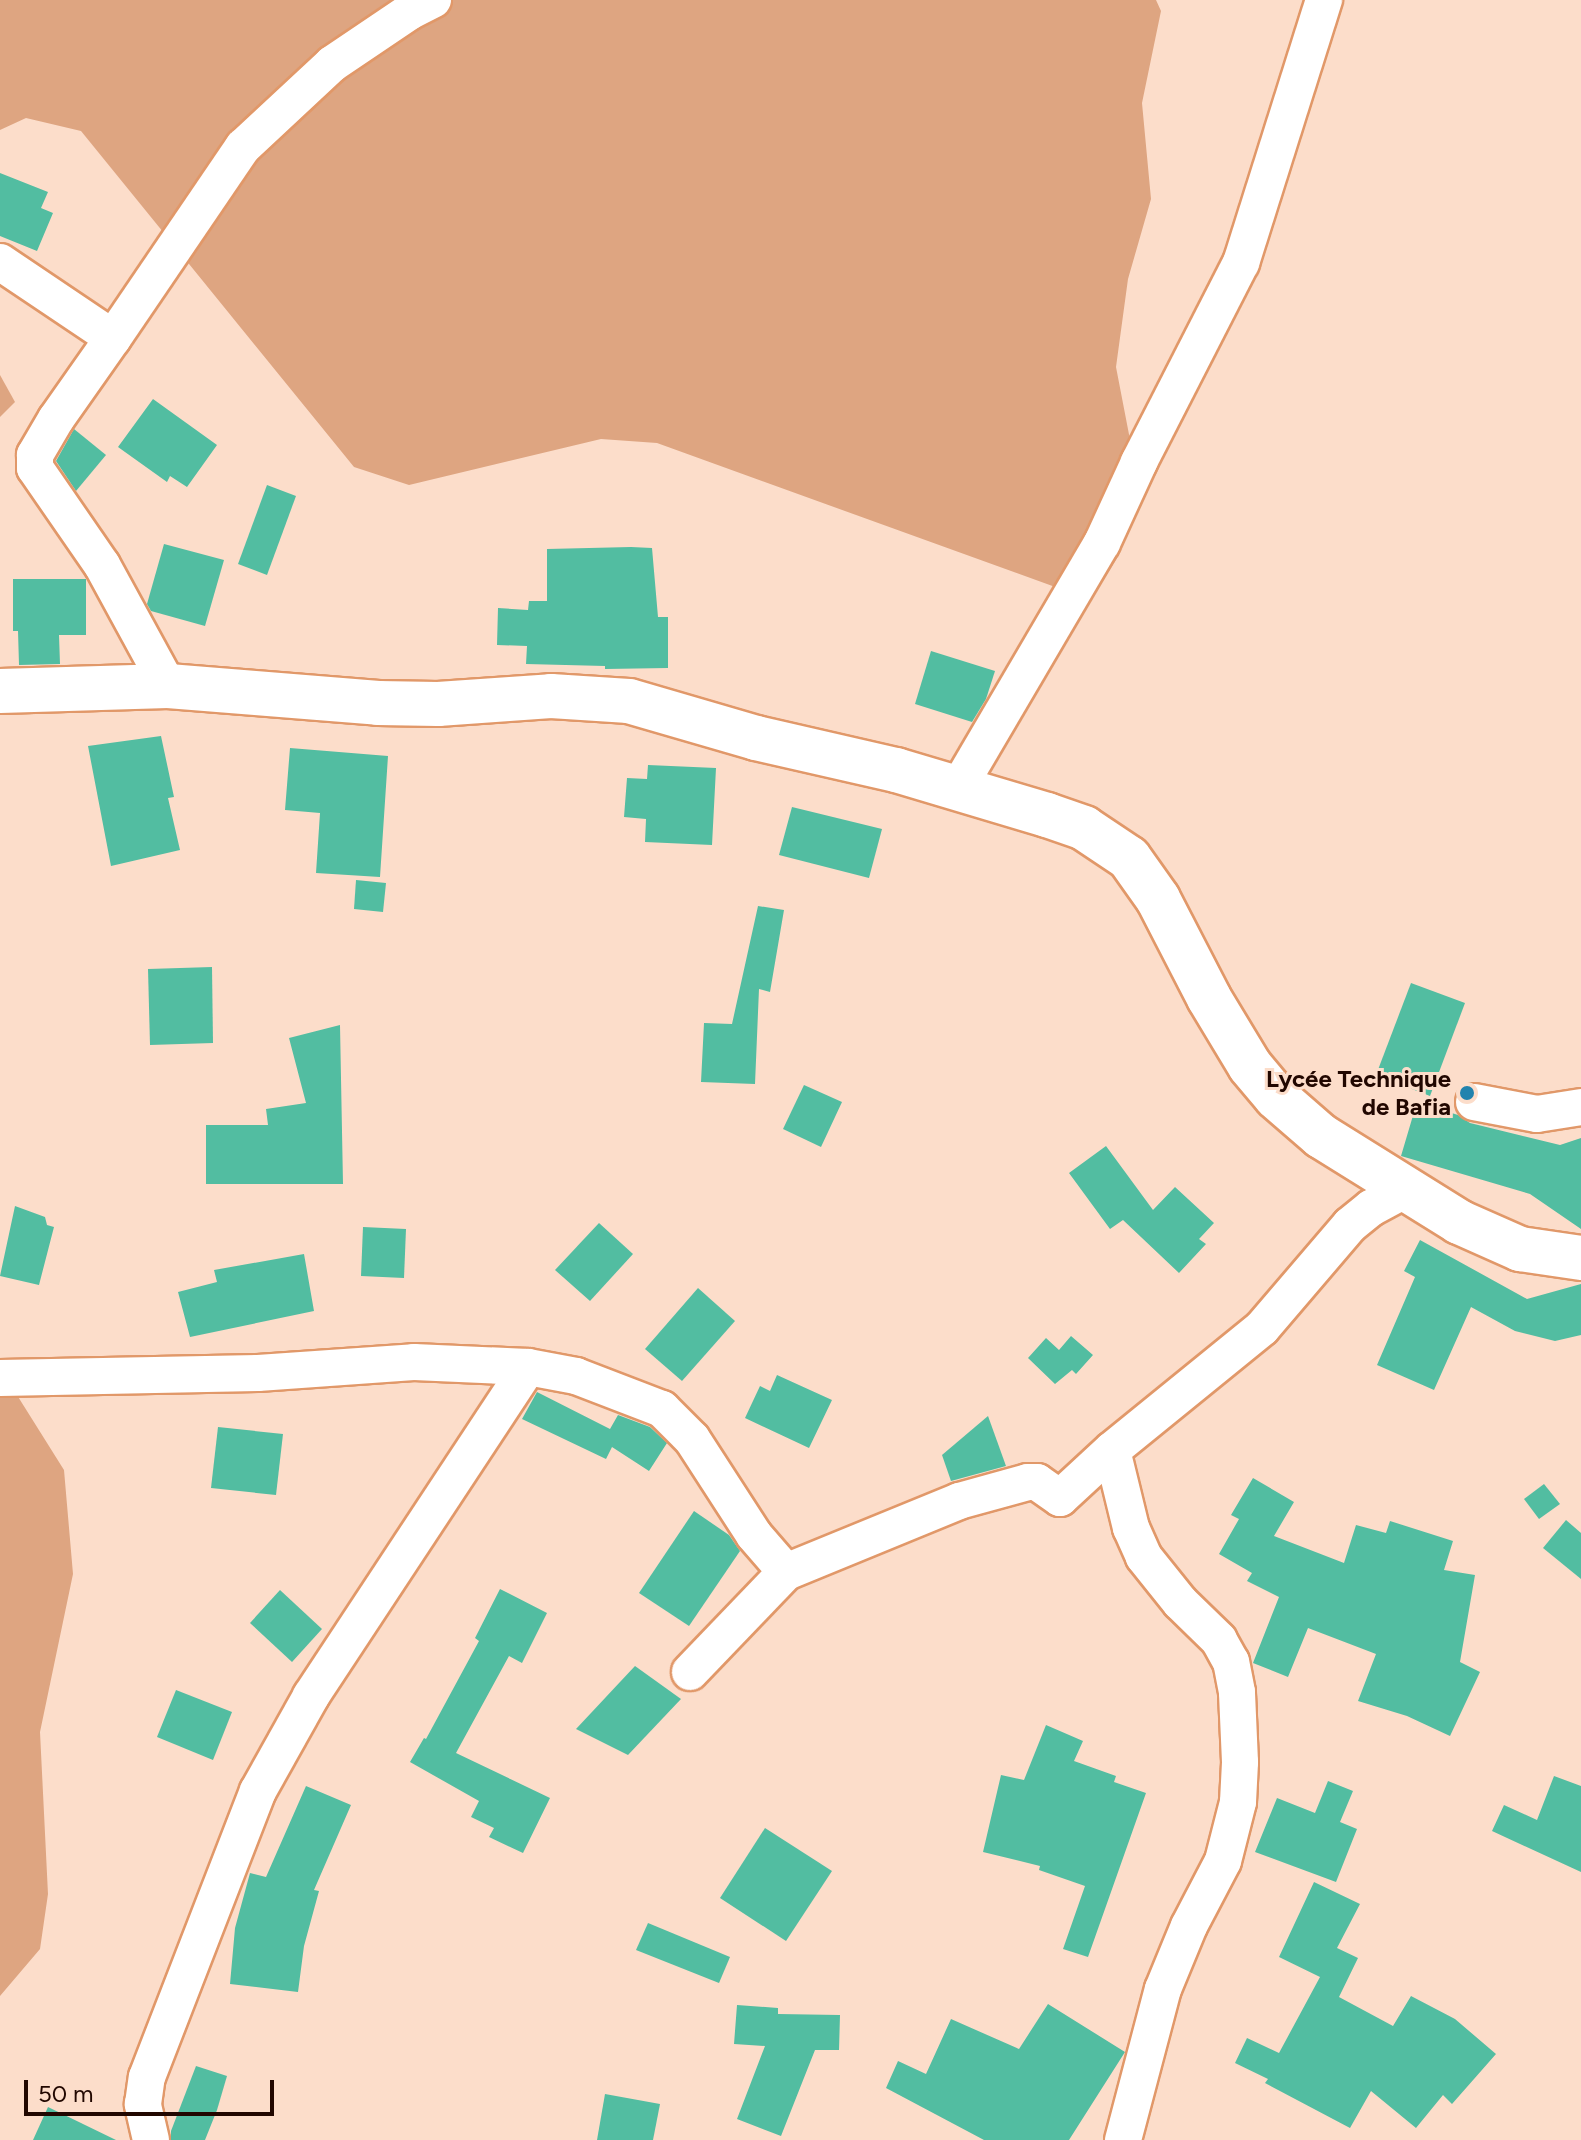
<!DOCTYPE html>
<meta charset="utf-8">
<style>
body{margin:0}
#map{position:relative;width:1581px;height:2140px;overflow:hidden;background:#fcddca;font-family:Figtree,sans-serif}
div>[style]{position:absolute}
.green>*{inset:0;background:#dea581}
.building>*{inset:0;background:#52bda1}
.roads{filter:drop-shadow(2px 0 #e19869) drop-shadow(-2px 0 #e19869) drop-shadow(0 2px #e19869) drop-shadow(0 -2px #e19869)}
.street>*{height:36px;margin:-18px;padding:0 18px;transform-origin:18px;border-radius:18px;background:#fff}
.secondary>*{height:44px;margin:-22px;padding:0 22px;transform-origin:22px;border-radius:22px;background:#fff}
.dots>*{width:22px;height:22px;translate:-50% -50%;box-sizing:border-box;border:4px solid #fcddca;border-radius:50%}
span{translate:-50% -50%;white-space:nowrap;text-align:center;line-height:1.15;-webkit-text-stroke:6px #fcddca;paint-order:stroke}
.poi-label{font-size:24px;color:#210700;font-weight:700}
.right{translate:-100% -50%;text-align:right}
.scale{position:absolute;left:24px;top:2080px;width:250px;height:36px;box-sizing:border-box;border:4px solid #210700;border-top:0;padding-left:10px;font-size:24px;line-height:28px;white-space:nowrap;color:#210700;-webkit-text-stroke:6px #fcddca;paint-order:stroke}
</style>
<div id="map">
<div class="green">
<div style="clip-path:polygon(0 0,1156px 0,1161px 11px,1142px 103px,1151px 199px,1128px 279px,1116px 367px,1132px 450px,1121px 503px,1119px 555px,1091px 600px,657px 443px,601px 439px,409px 485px,354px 467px,81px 131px,26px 118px,0 130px)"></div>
<div style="clip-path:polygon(0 375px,15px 402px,0 417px)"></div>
<div style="clip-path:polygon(0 1368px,64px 1470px,73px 1574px,40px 1732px,48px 1894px,40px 1949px,0 1996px)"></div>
</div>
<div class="building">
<div style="clip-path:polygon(0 173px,48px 192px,41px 208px,53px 213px,37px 251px,0 236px)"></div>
<div style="clip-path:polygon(153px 399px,217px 445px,187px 487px,170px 476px,167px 482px,118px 447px)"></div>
<div style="clip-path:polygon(74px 429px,106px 455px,76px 491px,56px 461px)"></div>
<div style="clip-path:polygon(267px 485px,296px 496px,267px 575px,238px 564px)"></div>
<div style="clip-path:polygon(164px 544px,224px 560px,205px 626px,151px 611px,147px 604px)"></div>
<div style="clip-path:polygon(631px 547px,652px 548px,658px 617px,668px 617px,668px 668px,605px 669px,605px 666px,526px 664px,527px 646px,497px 645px,498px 608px,528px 610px,529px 601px,547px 601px,547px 549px)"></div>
<div style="clip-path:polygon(13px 579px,86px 579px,86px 635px,59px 635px,60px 664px,19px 665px,18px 631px,13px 631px)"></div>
<div style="clip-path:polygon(931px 651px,995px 671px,986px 699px,972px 722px,915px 704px)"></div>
<div style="clip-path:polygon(161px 736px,174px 797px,168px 798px,180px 850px,111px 866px,88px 746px)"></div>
<div style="clip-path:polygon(290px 748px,388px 756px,380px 877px,316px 873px,320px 813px,285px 810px)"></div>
<div style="clip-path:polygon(648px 765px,716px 768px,712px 845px,645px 842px,646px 819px,624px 817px,627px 778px,647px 779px)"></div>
<div style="clip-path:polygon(792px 807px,882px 829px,869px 878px,779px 855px)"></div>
<div style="clip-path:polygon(356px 880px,386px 883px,383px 912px,354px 909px)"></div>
<div style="clip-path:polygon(758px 906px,784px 910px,770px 992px,759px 989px,755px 1084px,701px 1082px,704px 1023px,732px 1024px)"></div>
<div style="clip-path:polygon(212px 967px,213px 1043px,150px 1045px,148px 969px)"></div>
<div style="clip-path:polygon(1411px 983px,1465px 1003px,1430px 1096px,1376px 1075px)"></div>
<div style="clip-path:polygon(340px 1025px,343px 1184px,206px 1184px,206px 1125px,268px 1125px,266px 1109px,306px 1103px,289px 1038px)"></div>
<div style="clip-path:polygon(804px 1085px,842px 1102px,821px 1147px,783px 1129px)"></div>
<div style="clip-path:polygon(1417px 1102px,1458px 1115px,1470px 1123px,1560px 1145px,1581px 1138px,1581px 1229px,1530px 1194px,1401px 1156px)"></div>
<div style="clip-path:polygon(1106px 1146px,1153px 1210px,1175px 1187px,1214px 1223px,1199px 1239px,1206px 1244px,1179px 1273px,1123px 1220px,1110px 1229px,1069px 1173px)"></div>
<div style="clip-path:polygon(15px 1206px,45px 1217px,47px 1225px,54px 1227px,39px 1285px,0 1276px)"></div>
<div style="clip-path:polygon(599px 1223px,633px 1254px,590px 1301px,555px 1270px)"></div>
<div style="clip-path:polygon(363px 1227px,406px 1229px,404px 1278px,361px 1276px)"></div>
<div style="clip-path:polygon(1420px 1240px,1527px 1299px,1581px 1284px,1581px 1335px,1555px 1341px,1515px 1331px,1471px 1307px,1434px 1390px,1377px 1365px,1415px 1277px,1404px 1271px)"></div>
<div style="clip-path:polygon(304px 1254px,314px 1311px,190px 1337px,178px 1292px,217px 1282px,214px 1270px)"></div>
<div style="clip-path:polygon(698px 1288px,735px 1321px,682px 1381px,645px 1349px)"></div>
<div style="clip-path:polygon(1071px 1336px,1093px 1355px,1076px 1374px,1072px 1370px,1055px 1384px,1028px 1358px,1046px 1338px,1059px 1350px)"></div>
<div style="clip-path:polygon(777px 1375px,832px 1400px,809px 1448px,745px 1418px,760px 1386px,770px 1391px)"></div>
<div style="clip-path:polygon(537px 1392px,610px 1429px,618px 1415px,650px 1427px,667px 1443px,649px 1471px,612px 1447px,606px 1459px,522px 1419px)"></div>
<div style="clip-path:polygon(988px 1416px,1006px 1466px,951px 1481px,942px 1455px)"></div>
<div style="clip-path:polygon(218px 1427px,283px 1434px,276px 1495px,211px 1488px)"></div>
<div style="clip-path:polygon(1253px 1478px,1294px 1502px,1274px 1536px,1344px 1563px,1356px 1525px,1386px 1533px,1390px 1521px,1453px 1541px,1444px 1570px,1475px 1575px,1460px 1662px,1480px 1672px,1450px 1736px,1407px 1716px,1358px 1701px,1376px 1654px,1308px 1628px,1288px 1677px,1253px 1663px,1279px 1597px,1247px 1581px,1252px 1573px,1219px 1554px,1239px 1519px,1231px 1515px)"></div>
<div style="clip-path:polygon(1544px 1484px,1560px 1504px,1539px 1519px,1524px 1499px)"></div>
<div style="clip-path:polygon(694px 1511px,729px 1535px,740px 1551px,689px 1626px,639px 1593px)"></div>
<div style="clip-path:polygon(1566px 1520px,1581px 1533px,1581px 1579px,1543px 1548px)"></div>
<div style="clip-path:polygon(500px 1589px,547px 1613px,522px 1663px,509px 1656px,456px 1753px,550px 1798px,523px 1853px,489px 1837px,494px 1828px,471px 1817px,479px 1801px,410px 1762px,424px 1738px,426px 1739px,479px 1641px,475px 1638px)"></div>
<div style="clip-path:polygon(280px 1590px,322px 1629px,292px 1662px,250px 1623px)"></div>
<div style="clip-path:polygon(635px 1666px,681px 1699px,628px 1755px,576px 1729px)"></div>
<div style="clip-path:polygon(176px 1690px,232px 1712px,213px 1760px,157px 1737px)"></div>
<div style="clip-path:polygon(1046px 1725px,1083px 1741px,1074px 1761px,1116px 1776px,1114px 1782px,1146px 1793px,1088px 1957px,1063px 1949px,1085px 1886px,1039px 1870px,1040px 1866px,983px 1852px,1001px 1775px,1024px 1780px)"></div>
<div style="clip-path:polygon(1554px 1776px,1581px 1786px,1581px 1872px,1492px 1831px,1504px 1805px,1537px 1820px)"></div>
<div style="clip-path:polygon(1328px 1781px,1353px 1791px,1340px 1822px,1357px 1829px,1336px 1882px,1255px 1852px,1277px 1798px,1315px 1813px)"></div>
<div style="clip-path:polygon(306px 1786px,351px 1805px,314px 1890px,319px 1891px,304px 1946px,298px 1992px,230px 1984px,235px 1928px,250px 1873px,266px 1877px)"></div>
<div style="clip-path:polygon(765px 1828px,832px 1871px,786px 1941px,720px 1898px)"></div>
<div style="clip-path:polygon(1314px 1882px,1360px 1904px,1337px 1948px,1358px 1958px,1339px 1997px,1393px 2026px,1411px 1996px,1455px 2019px,1496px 2054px,1452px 2104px,1443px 2095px,1416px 2128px,1371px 2091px,1350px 2128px,1265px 2083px,1268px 2079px,1235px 2063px,1247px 2038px,1279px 2053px,1320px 1977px,1279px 1957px)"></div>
<div style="clip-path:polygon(648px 1923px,730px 1957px,719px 1983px,636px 1950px)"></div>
<div style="clip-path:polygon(1048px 2004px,1125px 2052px,1069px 2140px,984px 2140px,886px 2088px,898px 2061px,926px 2074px,951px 2019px,1019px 2049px)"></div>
<div style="clip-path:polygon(737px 2005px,778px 2008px,778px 2014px,840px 2015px,839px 2050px,815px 2050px,781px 2136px,737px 2119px,765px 2046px,734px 2044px)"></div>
<div style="clip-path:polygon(196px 2066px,227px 2076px,217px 2110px,205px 2140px,171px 2140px,171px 2131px)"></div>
<div style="clip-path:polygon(605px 2094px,660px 2104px,653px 2140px,597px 2140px)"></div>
<div style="clip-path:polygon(48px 2107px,116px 2140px,33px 2140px)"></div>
</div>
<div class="roads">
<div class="street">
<div style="left:0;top:262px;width:136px;rotate:33.9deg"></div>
<div style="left:113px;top:338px;width:99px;rotate:125.1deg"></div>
<div style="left:56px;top:419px;width:42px;rotate:120.3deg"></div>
<div style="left:35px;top:455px;width:13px;rotate:90deg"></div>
<div style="left:35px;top:468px;width:118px;rotate:55.4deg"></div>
<div style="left:102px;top:565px;width:138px;rotate:61.4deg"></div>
<div style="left:113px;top:338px;width:231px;rotate:-55.8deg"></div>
<div style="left:243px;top:147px;width:122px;rotate:-43deg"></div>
<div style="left:332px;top:64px;width:93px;rotate:-34deg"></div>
<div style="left:409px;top:12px;width:27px;rotate:-27deg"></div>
<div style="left:958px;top:788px;width:284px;rotate:-59.6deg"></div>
<div style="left:1102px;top:543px;width:89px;rotate:-65.4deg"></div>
<div style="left:1139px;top:462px;width:224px;rotate:-62.9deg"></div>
<div style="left:1241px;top:263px;width:276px;rotate:-72.5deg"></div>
<div style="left:1474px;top:1102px;width:64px;rotate:10.8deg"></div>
<div style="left:1537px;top:1114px;width:45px;rotate:-9deg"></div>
<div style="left:0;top:1378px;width:258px;rotate:-1.1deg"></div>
<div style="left:258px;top:1373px;width:156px;rotate:-4deg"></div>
<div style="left:414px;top:1362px;width:114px;rotate:2.5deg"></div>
<div style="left:528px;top:1367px;width:49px;rotate:10.6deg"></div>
<div style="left:576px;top:1376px;width:92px;rotate:21deg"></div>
<div style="left:662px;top:1409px;width:42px;rotate:45deg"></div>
<div style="left:692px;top:1439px;width:114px;rotate:57.1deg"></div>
<div style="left:754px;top:1535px;width:49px;rotate:49.1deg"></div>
<div style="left:786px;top:1572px;width:187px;rotate:-22.3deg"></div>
<div style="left:959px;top:1501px;width:72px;rotate:-15.4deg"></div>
<div style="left:1028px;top:1482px;width:9px"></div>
<div style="left:1037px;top:1482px;width:28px;rotate:35deg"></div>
<div style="left:1060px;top:1498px;width:71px;rotate:-42.7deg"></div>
<div style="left:690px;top:1672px;width:139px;rotate:-46.2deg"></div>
<div style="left:151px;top:2140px;width:37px;rotate:-103deg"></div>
<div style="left:143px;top:2104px;width:27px;rotate:-82deg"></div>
<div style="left:147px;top:2077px;width:307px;rotate:-68.8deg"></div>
<div style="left:258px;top:1791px;width:109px;rotate:-60.8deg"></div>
<div style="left:311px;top:1696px;width:394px;rotate:-56.6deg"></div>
<div style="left:1123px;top:2140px;width:156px;rotate:-75.2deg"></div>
<div style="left:1163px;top:1989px;width:68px;rotate:-67.6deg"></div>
<div style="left:1189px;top:1926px;width:73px;rotate:-62.4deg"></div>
<div style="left:1223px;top:1861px;width:61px;rotate:-75.7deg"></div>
<div style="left:1238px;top:1802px;width:40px;rotate:-87.1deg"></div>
<div style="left:1240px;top:1762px;width:70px;rotate:-92.5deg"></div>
<div style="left:1237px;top:1692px;width:31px;rotate:-101deg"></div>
<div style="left:1231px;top:1662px;width:25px;rotate:-119deg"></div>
<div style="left:1219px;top:1640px;width:54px;rotate:-135.7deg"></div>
<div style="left:1180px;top:1602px;width:58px;rotate:-128.7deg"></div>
<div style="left:1144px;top:1557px;width:32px;rotate:-114deg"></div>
<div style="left:1131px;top:1528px;width:80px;rotate:-103.7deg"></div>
<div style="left:1112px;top:1450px;width:193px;rotate:-39.1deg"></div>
<div style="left:1262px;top:1328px;width:135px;rotate:-49.5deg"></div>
<div style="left:1350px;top:1225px;width:27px;rotate:-39deg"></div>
<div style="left:1371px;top:1208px;width:40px;rotate:-28deg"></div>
</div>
<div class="secondary">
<div style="left:0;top:691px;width:168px;rotate:-1.7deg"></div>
<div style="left:168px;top:686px;width:211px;rotate:4.6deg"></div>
<div style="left:378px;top:703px;width:60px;rotate:1deg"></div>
<div style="left:438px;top:704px;width:113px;rotate:-4deg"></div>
<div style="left:551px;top:696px;width:78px;rotate:3.7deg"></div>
<div style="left:629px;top:701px;width:132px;rotate:16.2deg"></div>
<div style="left:756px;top:738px;width:144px;rotate:12.9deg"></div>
<div style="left:896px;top:770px;width:158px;rotate:16.6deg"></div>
<div style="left:1047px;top:815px;width:39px;rotate:19deg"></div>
<div style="left:1084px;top:828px;width:54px;rotate:33.7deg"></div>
<div style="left:1129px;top:858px;width:50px;rotate:54.7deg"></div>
<div style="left:1158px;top:899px;width:111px;rotate:62.7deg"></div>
<div style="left:1209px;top:998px;width:79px;rotate:58.9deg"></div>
<div style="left:1250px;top:1066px;width:40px;rotate:50deg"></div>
<div style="left:1276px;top:1097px;width:60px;rotate:40.9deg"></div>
<div style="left:1321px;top:1136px;width:163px;rotate:31.9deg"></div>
<div style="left:1459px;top:1222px;width:67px;rotate:23.9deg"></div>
<div style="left:1520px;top:1249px;width:62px;rotate:8.4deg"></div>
</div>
</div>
<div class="dots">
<div style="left:1467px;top:1093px;background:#2183ae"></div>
</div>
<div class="poi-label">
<span class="right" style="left:1451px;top:1093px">Lycée Technique<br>de Bafia</span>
</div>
<div class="scale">50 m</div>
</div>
